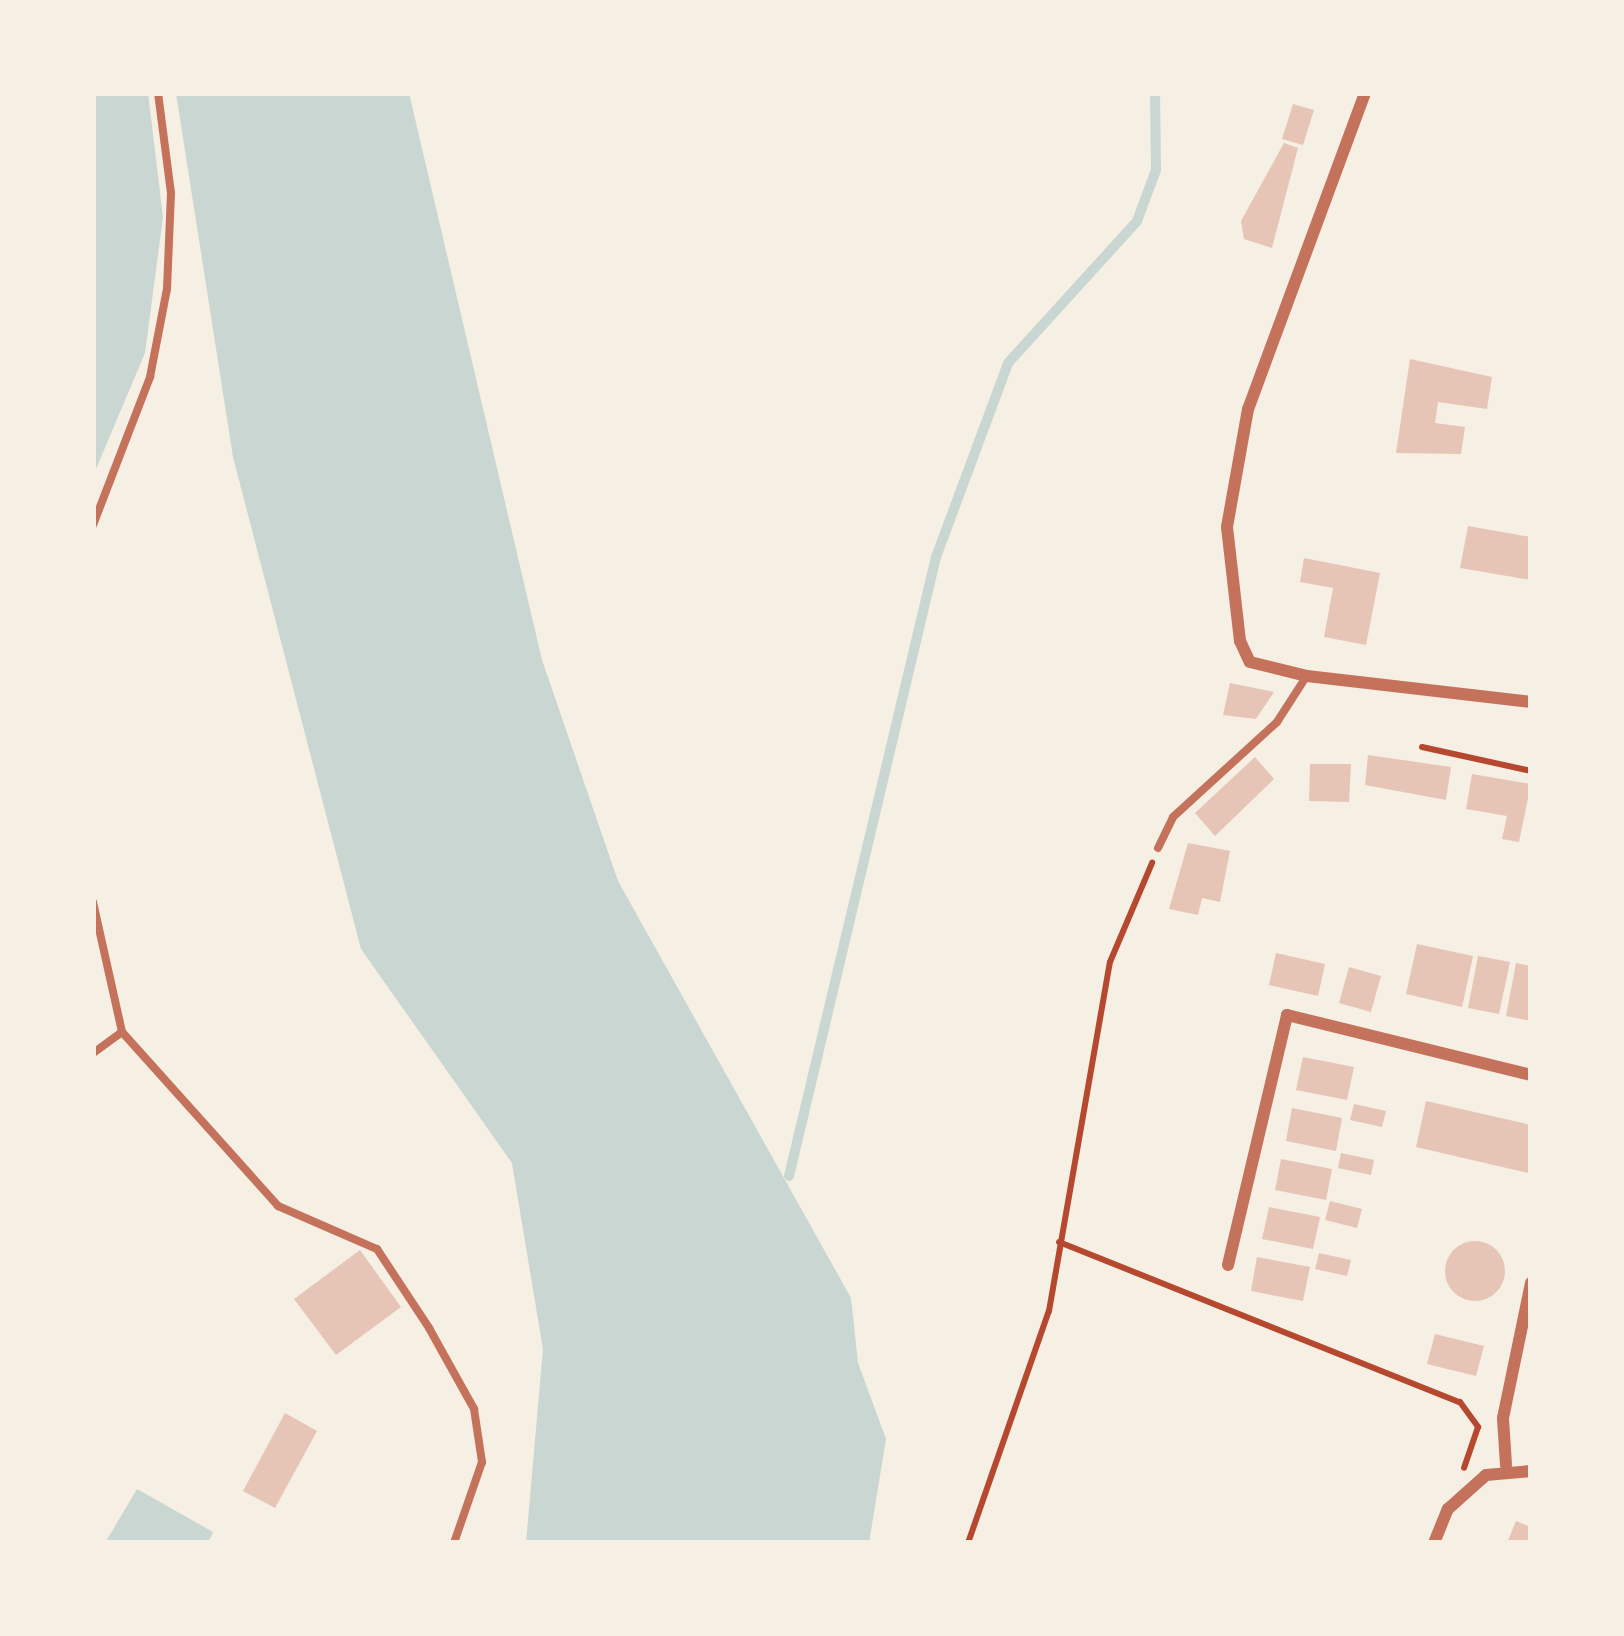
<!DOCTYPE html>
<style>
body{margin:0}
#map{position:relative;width:1624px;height:1636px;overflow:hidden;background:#f6efe4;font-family:"Archivo Narrow",sans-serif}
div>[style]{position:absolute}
.water>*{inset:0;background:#c9d6d2}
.stream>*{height:10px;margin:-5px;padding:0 5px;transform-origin:5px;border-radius:5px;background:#c9d6d2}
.building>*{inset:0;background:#e6c5b7}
.round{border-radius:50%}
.path>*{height:6px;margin:-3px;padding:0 3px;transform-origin:3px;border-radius:3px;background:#b5482f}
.service>*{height:8px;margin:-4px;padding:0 4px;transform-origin:4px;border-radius:4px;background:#c5725c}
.minor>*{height:12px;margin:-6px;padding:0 6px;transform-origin:6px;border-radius:6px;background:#c5725c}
span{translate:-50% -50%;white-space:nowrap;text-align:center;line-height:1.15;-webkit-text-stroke:10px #f6efe4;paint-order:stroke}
.frame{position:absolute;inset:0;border:96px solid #f6efe4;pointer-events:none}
</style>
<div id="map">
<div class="water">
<div style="clip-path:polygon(93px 93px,148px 93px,163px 217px,145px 353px,93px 476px)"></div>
<div style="clip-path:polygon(176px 93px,409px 93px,542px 660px,618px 881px,851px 1298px,858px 1363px,886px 1439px,869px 1543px,526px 1543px,543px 1349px,512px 1163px,361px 949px,233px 457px)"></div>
<div style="clip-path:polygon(137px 1489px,213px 1532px,208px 1543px,105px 1543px)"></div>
</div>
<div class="stream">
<div style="left:789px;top:1176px;width:636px;rotate:-76.64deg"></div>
<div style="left:936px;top:557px;width:207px;rotate:-69.6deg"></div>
<div style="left:1008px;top:363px;width:192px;rotate:-47.7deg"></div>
<div style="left:1137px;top:221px;width:54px;rotate:-69.6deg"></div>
<div style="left:1156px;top:170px;width:77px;rotate:-90.7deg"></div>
</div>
<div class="building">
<div style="clip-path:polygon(1293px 104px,1314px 110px,1303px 145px,1282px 139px)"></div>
<div style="clip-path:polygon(1284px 143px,1298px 148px,1272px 248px,1244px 239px,1241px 221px)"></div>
<div style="clip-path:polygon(1410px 359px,1492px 377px,1487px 409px,1438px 402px,1435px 423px,1465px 427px,1461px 454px,1396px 453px)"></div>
<div style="clip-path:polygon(1468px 526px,1531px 537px,1531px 580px,1460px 568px)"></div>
<div style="clip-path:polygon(1304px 558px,1380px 573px,1366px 645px,1324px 637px,1333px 588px,1300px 582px)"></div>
<div style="clip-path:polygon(1230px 683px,1274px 692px,1256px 719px,1223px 715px)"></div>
<div style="clip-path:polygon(1368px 755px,1451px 767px,1446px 800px,1365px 785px)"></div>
<div style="clip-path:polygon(1255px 757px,1274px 779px,1215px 836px,1195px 813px)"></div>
<div style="clip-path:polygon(1310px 764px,1351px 764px,1349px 802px,1309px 801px)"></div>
<div style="clip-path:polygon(1472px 774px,1531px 784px,1519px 842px,1502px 839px,1507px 816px,1466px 809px)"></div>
<div style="clip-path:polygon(1188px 843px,1230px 851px,1220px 902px,1202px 898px,1198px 915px,1169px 909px)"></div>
<div style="clip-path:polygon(1417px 944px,1473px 956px,1462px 1007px,1406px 994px)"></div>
<div style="clip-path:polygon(1276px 953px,1325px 964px,1318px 996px,1269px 985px)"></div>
<div style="clip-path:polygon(1478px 956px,1510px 962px,1499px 1014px,1468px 1008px)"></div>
<div style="clip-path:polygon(1516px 963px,1531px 966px,1531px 1021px,1506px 1016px)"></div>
<div style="clip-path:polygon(1349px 967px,1381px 976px,1371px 1012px,1339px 1003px)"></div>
<div style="clip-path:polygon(1303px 1057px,1354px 1067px,1347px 1100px,1296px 1090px)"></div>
<div style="clip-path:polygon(1426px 1101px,1531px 1125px,1528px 1173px,1416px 1147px)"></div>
<div style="clip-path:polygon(1354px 1104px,1386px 1111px,1382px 1127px,1350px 1120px)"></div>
<div style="clip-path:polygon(1292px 1108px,1342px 1118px,1336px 1151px,1286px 1141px)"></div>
<div style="clip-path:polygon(1341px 1153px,1374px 1160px,1371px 1175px,1338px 1168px)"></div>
<div style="clip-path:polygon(1281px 1159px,1332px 1169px,1326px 1200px,1275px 1190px)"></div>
<div style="clip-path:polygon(1330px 1201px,1362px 1209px,1357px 1228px,1325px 1220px)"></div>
<div style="clip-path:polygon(1269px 1207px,1320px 1217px,1313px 1249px,1262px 1239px)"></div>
<div class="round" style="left:1445px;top:1241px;width:60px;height:60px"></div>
<div style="clip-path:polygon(360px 1250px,401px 1307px,336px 1355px,294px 1299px)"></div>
<div style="clip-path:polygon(1319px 1253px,1351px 1260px,1347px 1276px,1315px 1269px)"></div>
<div style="clip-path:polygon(1257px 1257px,1310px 1267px,1303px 1301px,1251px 1291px)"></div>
<div style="clip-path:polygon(1435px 1334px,1484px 1346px,1476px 1376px,1427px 1364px)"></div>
<div style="clip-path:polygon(285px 1413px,317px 1431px,275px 1508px,243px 1491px)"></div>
<div style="clip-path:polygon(1516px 1521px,1531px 1527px,1531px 1543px,1507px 1543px)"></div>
</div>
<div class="path">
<div style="left:1422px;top:747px;width:112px;rotate:12.4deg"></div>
<div style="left:1059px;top:1242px;width:432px;rotate:21.8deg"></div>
<div style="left:1460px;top:1402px;width:31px;rotate:54deg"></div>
<div style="left:1478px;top:1427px;width:43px;rotate:108.9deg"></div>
<div style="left:968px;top:1543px;width:246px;rotate:-70.8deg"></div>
<div style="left:1049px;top:1311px;width:354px;rotate:-80.1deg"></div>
<div style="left:1110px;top:962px;width:108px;rotate:-67deg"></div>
</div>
<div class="service">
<div style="left:93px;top:525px;width:159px;rotate:-68.9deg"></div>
<div style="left:150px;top:377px;width:90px;rotate:-79.1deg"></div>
<div style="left:167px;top:289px;width:96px;rotate:-87.6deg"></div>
<div style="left:171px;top:193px;width:101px;rotate:-97.4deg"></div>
<div style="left:1158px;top:848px;width:34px;rotate:-64deg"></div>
<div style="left:1173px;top:817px;width:141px;rotate:-42.4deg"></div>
<div style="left:1277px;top:722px;width:54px;rotate:-57.2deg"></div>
<div style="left:93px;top:902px;width:133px;rotate:77.4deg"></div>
<div style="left:122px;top:1032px;width:36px;rotate:144deg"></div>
<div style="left:122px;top:1032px;width:234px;rotate:48.1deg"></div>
<div style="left:278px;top:1206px;width:108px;rotate:23.5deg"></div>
<div style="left:377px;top:1249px;width:95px;rotate:56.6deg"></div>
<div style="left:429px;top:1328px;width:93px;rotate:60.9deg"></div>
<div style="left:474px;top:1409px;width:54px;rotate:81.4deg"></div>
<div style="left:482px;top:1462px;width:86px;rotate:109.1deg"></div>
</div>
<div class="minor">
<div style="left:1365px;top:93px;width:337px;rotate:110.3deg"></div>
<div style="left:1248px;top:409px;width:120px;rotate:100.1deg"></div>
<div style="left:1227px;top:527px;width:115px;rotate:83.5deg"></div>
<div style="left:1240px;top:641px;width:23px;rotate:65deg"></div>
<div style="left:1250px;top:662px;width:59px;rotate:13.8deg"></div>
<div style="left:1307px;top:676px;width:226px;rotate:6.6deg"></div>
<div style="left:1228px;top:1265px;width:257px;rotate:-76.7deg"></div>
<div style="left:1287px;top:1015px;width:251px;rotate:13.8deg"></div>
<div style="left:1506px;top:1465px;width:47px;rotate:-93.7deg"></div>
<div style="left:1503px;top:1418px;width:138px;rotate:-78.3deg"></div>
<div style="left:1434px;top:1543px;width:37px;rotate:-68deg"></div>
<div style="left:1448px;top:1509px;width:51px;rotate:-41.8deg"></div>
<div style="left:1486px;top:1475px;width:45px;rotate:-5.1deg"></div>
</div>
<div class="frame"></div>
</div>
